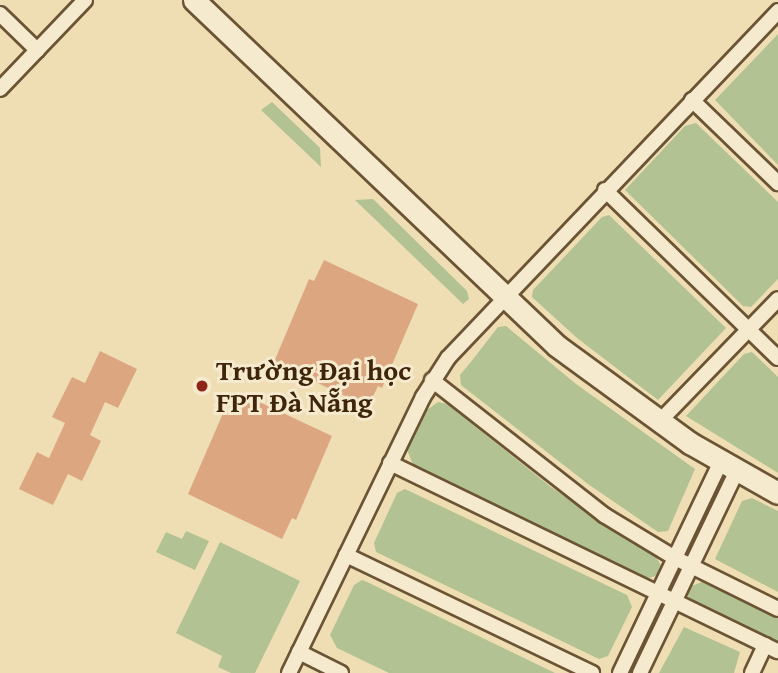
<!DOCTYPE html>
<meta charset="utf-8">
<style>
body{margin:0}
#map{position:relative;width:778px;height:673px;overflow:hidden;background:#efdeb4;font-family:"Gentium Book Plus",serif}
div>[style]{position:absolute}
.green>*{inset:0;background:#b2c292}
.building>*{inset:0;background:#dca680}
.roads{filter:drop-shadow(2px 0 #6b5434) drop-shadow(-2px 0 #6b5434) drop-shadow(0 2px #6b5434) drop-shadow(0 -2px #6b5434)}
.street>*{height:14px;margin:-7px;padding:0 7px;transform-origin:7px;border-radius:7px;background:#f5eace}
.secondary>*{height:21px;margin:-10.5px;padding:0 10.5px;transform-origin:10.5px;border-radius:10.5px;background:#f5eace}
.dots>*{width:19px;height:19px;translate:-50% -50%;box-sizing:border-box;border:4px solid #f5eace;border-radius:50%}
span{translate:-50% -50%;white-space:nowrap;text-align:center;line-height:1.15;-webkit-text-stroke:6px #f5eace;paint-order:stroke}
.poi-label{font-size:28px;color:#3f260a;font-weight:700}
.left{translate:0 -50%;text-align:left}
</style>
<div id="map">
<div class="green">
<div style="clip-path:polygon(778px 34px,778px 165px,715px 100px)"></div>
<div style="clip-path:polygon(272px 102px,320px 148px,321px 167px,261px 110px)"></div>
<div style="clip-path:polygon(696px 123px,778px 202px,778px 279px,751px 307px,743px 306px,625px 190px,685px 126px)"></div>
<div style="clip-path:polygon(373px 199px,467px 291px,469px 299px,463px 304px,355px 200px)"></div>
<div style="clip-path:polygon(609px 215px,726px 328px,658px 400px,577px 338px,532px 297px,533px 290px,602px 217px)"></div>
<div style="clip-path:polygon(506px 326px,576px 384px,695px 469px,668px 531px,658px 532px,588px 484px,461px 385px,460px 375px,470px 363px,498px 327px)"></div>
<div style="clip-path:polygon(752px 352px,778px 377px,778px 473px,686px 416px,744px 354px)"></div>
<div style="clip-path:polygon(438px 402px,447px 404px,551px 487px,656px 557px,662px 567px,659px 575px,645px 579px,414px 467px,407px 450px,427px 410px)"></div>
<div style="clip-path:polygon(405px 489px,627px 595px,632px 607px,608px 656px,599px 659px,376px 552px,374px 543px,397px 493px)"></div>
<div style="clip-path:polygon(752px 498px,778px 511px,778px 592px,715px 559px,742px 501px)"></div>
<div style="clip-path:polygon(186px 531px,209px 541px,195px 570px,156px 552px,166px 532px,182px 539px)"></div>
<div style="clip-path:polygon(220px 542px,300px 581px,255px 673px,231px 673px,218px 667px,222px 656px,176px 633px)"></div>
<div style="clip-path:polygon(362px 580px,365px 581px,555px 673px,389px 673px,337px 648px,330px 635px,354px 585px)"></div>
<div style="clip-path:polygon(702px 582px,778px 618px,778px 643px,693px 602px,688px 596px,689px 587px)"></div>
<div style="clip-path:polygon(650px 624px,654px 626px,632px 673px,627px 673px)"></div>
<div style="clip-path:polygon(684px 627px,740px 652px,734px 673px,659px 673px)"></div>
</div>
<div class="building">
<div style="clip-path:polygon(324px 260px,418px 304px,382px 388px,378px 386px,368px 407px,274px 362px,309px 279px,314px 281px)"></div>
<div style="clip-path:polygon(100px 351px,137px 369px,118px 408px,105px 402px,90px 435px,101px 441px,82px 481px,68px 474px,53px 505px,19px 489px,37px 452px,49px 458px,65px 423px,52px 417px,72px 377px,85px 383px)"></div>
<div style="clip-path:polygon(238px 392px,332px 436px,296px 520px,292px 518px,282px 539px,188px 494px,224px 411px,228px 413px)"></div>
</div>
<div class="roads">
<div class="street">
<div style="left:0;top:14px;width:52px;rotate:44.2deg"></div>
<div style="left:0;top:89px;width:123px;rotate:-46.3deg"></div>
<div style="left:692px;top:100px;width:120px;rotate:44deg"></div>
<div style="left:605px;top:190px;width:241px;rotate:44.2deg"></div>
<div style="left:432px;top:380px;width:219px;rotate:38.1deg"></div>
<div style="left:604px;top:515px;width:83px;rotate:31.2deg"></div>
<div style="left:675px;top:558px;width:115px;rotate:26.3deg"></div>
<div style="left:659px;top:422px;width:171px;rotate:-45.9deg"></div>
<div style="left:390px;top:463px;width:431px;rotate:25.9deg"></div>
<div style="left:346px;top:555px;width:273px;rotate:25.6deg"></div>
<div style="left:299px;top:652px;width:47px;rotate:26.6deg"></div>
<div style="left:289px;top:673px;width:307px;rotate:-64.1deg"></div>
<div style="left:423px;top:397px;width:46px;rotate:-57.3deg"></div>
<div style="left:448px;top:358px;width:479px;rotate:-46.4deg"></div>
<div style="left:620px;top:673px;width:233px;rotate:-64.5deg"></div>
<div style="left:640px;top:673px;width:222px;rotate:-64.4deg"></div>
<div style="left:752px;top:673px;width:31px;rotate:-65deg"></div>
</div>
<div class="secondary">
<div style="left:194px;top:0;width:501px;rotate:43.63deg"></div>
<div style="left:557px;top:346px;width:165px;rotate:36.1deg"></div>
<div style="left:690px;top:443px;width:101px;rotate:29.6deg"></div>
</div>
</div>
<div class="dots">
<div style="left:202px;top:386px;background:#8f2418"></div>
</div>
<div class="poi-label">
<span class="left" style="left:216px;top:386px">Trường Đại học<br>FPT Đà Nẵng</span>
</div>
</div>
